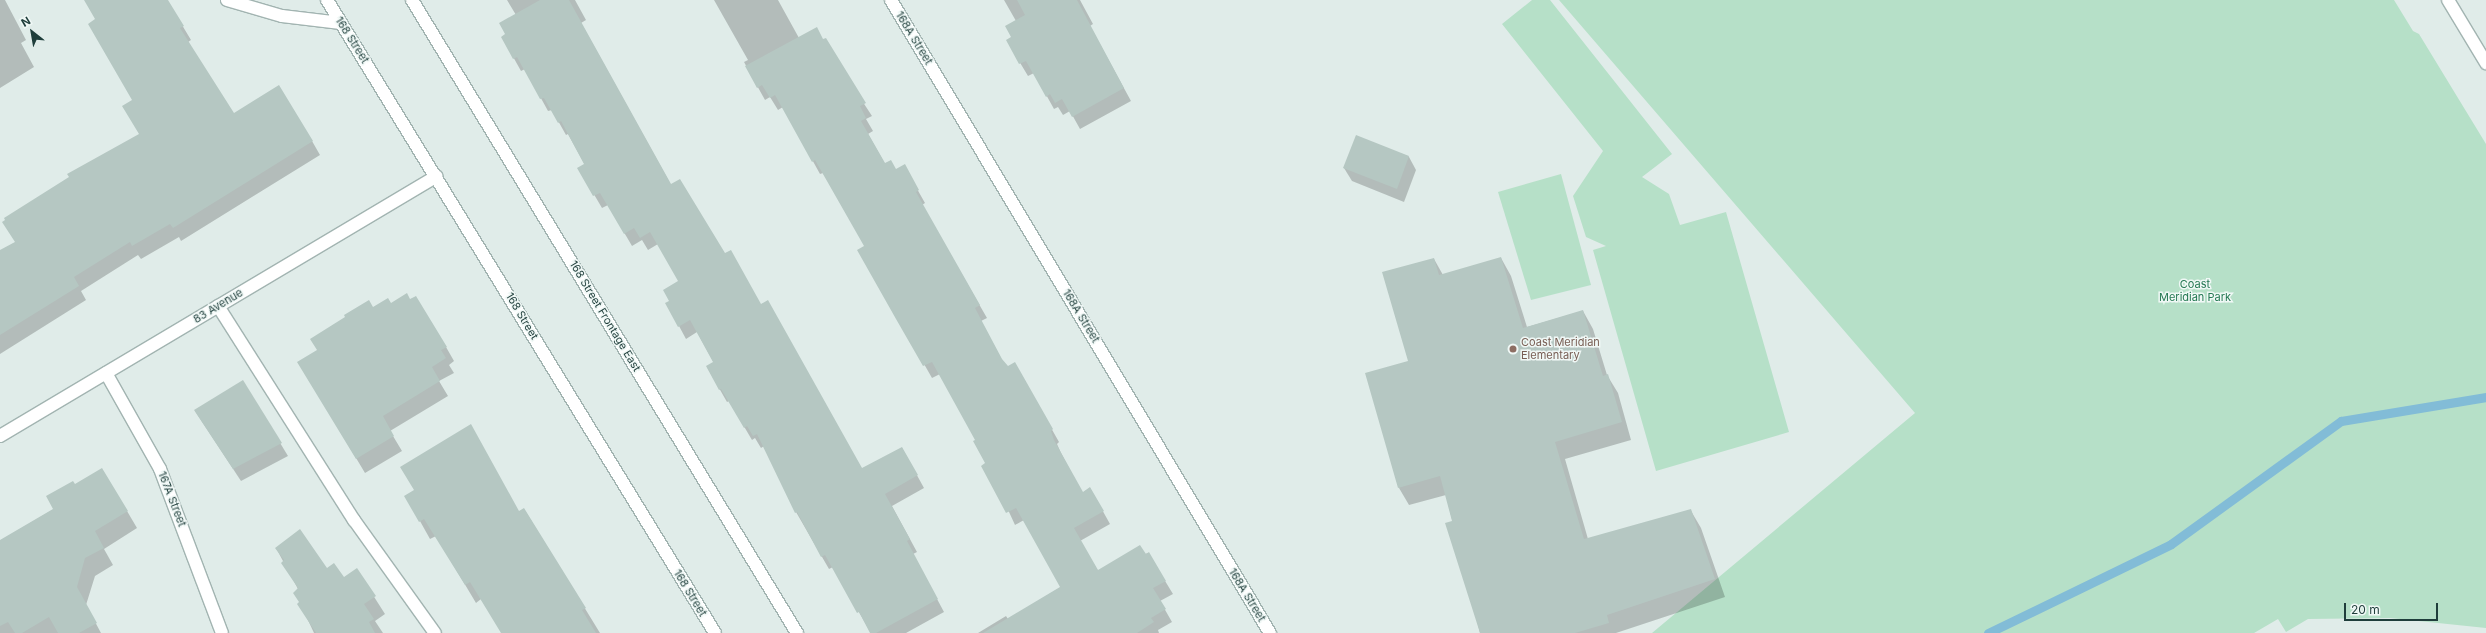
<!DOCTYPE html>
<style>
body{margin:0}
#map{position:relative;width:2486px;height:633px;overflow:hidden;background:#e0ece9;font-family:Inter,sans-serif}
div>[style]{position:absolute}
.green>*{inset:0;background:#b6e0c8}
.shadow>*{inset:0;background:#0003}
.stream>*{height:9px;margin:-4.5px;padding:0 4.5px;transform-origin:4.5px;border-radius:4.5px;background:#82bcd7}
.building>*{inset:0;background:#b5c7c2}
.roads{filter:drop-shadow(1px 0 #a2b4b1) drop-shadow(-1px 0 #a2b4b1) drop-shadow(0 1px #a2b4b1) drop-shadow(0 -1px #a2b4b1)}
.service>*{height:12px;margin:-6px;padding:0 6px;transform-origin:6px;border-radius:6px;background:#fff}
.minor>*{height:12px;margin:-6px;padding:0 6px;transform-origin:6px;border-radius:6px;background:#fff}
.secondary>*{height:12px;margin:-6px;padding:0 6px;transform-origin:6px;border-radius:6px;background:#fff}
.dots>*{width:11px;height:11px;translate:-50% -50%;box-sizing:border-box;border:2px solid #f0f8f6;border-radius:50%}
span{translate:-50% -50%;white-space:nowrap;text-align:center;line-height:1.15;-webkit-text-stroke:3px #f0f8f6;paint-order:stroke}
.street-label{font-size:11px;color:#1f3e3b}
.park-label{font-size:11px;color:#257953}
.education-label{font-size:11px;color:#785e54}
.left{translate:0 -50%;text-align:left}
.north{position:absolute;left:12px;top:12px;width:40px;height:40px;-webkit-text-stroke:3px #f0f8f6;paint-order:stroke;rotate:329deg;font-size:11px;font-weight:700;line-height:16px;text-align:center;color:#1f3e3b}
.north::after{content:'';display:block;margin:auto;width:14px;height:18px;background:#1f3e3b;clip-path:polygon(50% 0,100% 100%,50% 72%,0 100%)}
.scale{position:absolute;left:2344px;top:603px;width:94px;height:18px;box-sizing:border-box;border:2px solid #1f3e3b;border-top:0;padding-left:5px;font-size:12px;line-height:14px;white-space:nowrap;color:#1f3e3b;-webkit-text-stroke:3px #f0f8f6;paint-order:stroke}
</style>
<div id="map">
<div class="green">
<div style="clip-path:polygon(1532px 0,1550px 0,1672px 154px,1642px 177px,1669px 194px,1680px 225px,1726px 212px,1789px 432px,1656px 471px,1593px 250px,1606px 246px,1586px 237px,1573px 196px,1603px 151px,1502px 24px)"></div>
<div style="clip-path:polygon(1559px 0,2394px 0,2413px 31px,2419px 34px,2486px 144px,2486px 628px,2390px 618px,2308px 619px,2286px 632px,2278px 619px,2254px 633px,1652px 633px,1915px 413px)"></div>
<div style="clip-path:polygon(1561px 174px,1591px 285px,1531px 300px,1498px 192px)"></div>
</div>
<div class="shadow">
<div style="clip-path:polygon(0 0,5px 0,26px 40px,21px 43px,34px 67px,0 88px)"></div>
<div style="clip-path:polygon(85px 0,167px 0,191px 40px,188px 42px,234px 115px,312px 141px,320px 155px,181px 241px,179px 237px,141px 259px,138px 255px,81px 291px,86px 300px,0 354px,0 251px,16px 242px,140px 135px,134px 101px,97px 20px)"></div>
<div style="clip-path:polygon(507px 0,575px 0,586px 20px,581px 23px,671px 185px,761px 305px,862px 469px,902px 448px,924px 488px,892px 506px,917px 552px,913px 554px,944px 612px,906px 633px,871px 633px,833px 567px,829px 569px,796px 512px,764px 446px,761px 448px,755px 438px,752px 440px,729px 401px,727px 402px,707px 367px,714px 363px,697px 332px,686px 339px,679px 326px,670px 302px,680px 281px,658px 244px,648px 250px,642px 240px,632px 246px,608px 205px,602px 208px,579px 169px,585px 165px,568px 134px,566px 135px,552px 110px,548px 111px,525px 69px,521px 71px,502px 37px,507px 35px,516px 15px)"></div>
<div style="clip-path:polygon(714px 0,778px 0,799px 38px,823px 41px,872px 116px,866px 119px,873px 131px,868px 134px,885px 164px,896px 170px,904px 166px,925px 203px,922px 205px,987px 318px,981px 321px,1003px 362px,1008px 368px,1015px 364px,1059px 442px,1057px 444px,1061px 453px,1082px 493px,1090px 488px,1110px 524px,1080px 541px,1098px 571px,1148px 553px,1173px 594px,1160px 601px,1172px 622px,1158px 630px,1159px 633px,978px 633px,1006px 616px,1008px 619px,1061px 587px,1024px 520px,1015px 525px,976px 440px,940px 374px,932px 378px,859px 250px,866px 246px,823px 173px,820px 174px,783px 107px,778px 110px,770px 97px,765px 100px,744px 62px,748px 60px)"></div>
<div style="clip-path:polygon(1004px 0,1080px 0,1093px 24px,1090px 26px,1131px 101px,1080px 129px,1070px 111px,1063px 115px,1058px 107px,1054px 109px,1034px 73px,1028px 76px,1007px 41px,1013px 37px,1016px 21px)"></div>
<div style="clip-path:polygon(1357px 137px,1409px 157px,1416px 170px,1404px 202px,1352px 181px,1344px 168px)"></div>
<div style="clip-path:polygon(1501px 258px,1511px 276px,1527px 327px,1583px 311px,1593px 329px,1607px 375px,1618px 393px,1631px 440px,1565px 459px,1588px 539px,1691px 511px,1701px 528px,1725px 597px,1616px 633px,1480px 633px,1446px 495px,1409px 505px,1399px 488px,1409px 361px,1434px 259px,1443px 275px)"></div>
<div style="clip-path:polygon(391px 304px,446px 347px,454px 361px,449px 365px,454px 373px,439px 381px,448px 396px,390px 431px,402px 451px,365px 473px,307px 376px,318px 350px,373px 308px)"></div>
<div style="clip-path:polygon(243px 382px,288px 456px,241px 481px,195px 411px)"></div>
<div style="clip-path:polygon(75px 486px,127px 511px,137px 528px,104px 549px,113px 565px,95px 576px,86px 605px,101px 633px,0 633px,0 541px,54px 509px)"></div>
<div style="clip-path:polygon(406px 496px,519px 512px,524px 509px,600px 633px,503px 633px,481px 599px,476px 603px,436px 536px,430px 539px)"></div>
<div style="clip-path:polygon(276px 548px,344px 579px,357px 570px,385px 614px,375px 621px,383px 633px,314px 633px,300px 603px,298px 589px)"></div>
</div>
<div class="stream">
<div style="left:1988px;top:633px;width:203px;rotate:-25.9deg"></div>
<div style="left:2171px;top:544px;width:210px;rotate:-35.9deg"></div>
<div style="left:2341px;top:421px;width:147px;rotate:-9.4deg"></div>
</div>
<div class="building">
<div style="clip-path:polygon(84px 0,168px 0,184px 26px,180px 28px,234px 113px,279px 85px,313px 141px,173px 228px,170px 224px,132px 246px,130px 242px,74px 277px,79px 286px,0 335px,0 250px,15px 242px,2px 222px,5px 220px,4px 218px,69px 177px,67px 174px,139px 134px,122px 106px,132px 100px,88px 24px,95px 19px)"></div>
<div style="clip-path:polygon(540px 0,569px 0,671px 184px,680px 179px,725px 253px,731px 250px,761px 304px,768px 300px,862px 468px,902px 447px,918px 475px,885px 494px,910px 539px,907px 541px,938px 599px,876px 633px,870px 633px,859px 612px,857px 613px,825px 555px,821px 557px,797px 512px,795px 513px,757px 434px,753px 436px,747px 426px,744px 428px,721px 389px,719px 390px,706px 366px,713px 362px,690px 320px,678px 327px,665px 303px,669px 301px,663px 290px,678px 281px,650px 232px,640px 238px,634px 228px,624px 234px,600px 193px,593px 196px,577px 168px,584px 164px,561px 121px,558px 123px,544px 98px,540px 99px,517px 57px,513px 59px,501px 37px,505px 34px,499px 23px)"></div>
<div style="clip-path:polygon(1017px 0,1077px 0,1124px 88px,1072px 117px,1062px 99px,1055px 103px,1050px 94px,1046px 97px,1026px 61px,1019px 64px,1006px 40px,1011px 37px,1005px 26px,1025px 15px)"></div>
<div style="clip-path:polygon(817px 27px,823px 39px,826px 38px,866px 103px,860px 106px,866px 118px,861px 121px,885px 163px,891px 160px,896px 169px,905px 164px,919px 190px,916px 192px,980px 305px,975px 308px,1002px 359px,1008px 366px,1015px 362px,1053px 429px,1051px 431px,1054px 440px,1083px 492px,1090px 487px,1104px 511px,1074px 528px,1098px 570px,1140px 545px,1146px 554px,1149px 552px,1166px 581px,1153px 588px,1166px 609px,1151px 618px,1154px 622px,1137px 633px,983px 633px,1060px 587px,1016px 508px,1006px 513px,981px 466px,985px 463px,973px 441px,975px 440px,932px 362px,923px 366px,896px 319px,857px 250px,864px 246px,815px 160px,812px 162px,775px 95px,770px 98px,762px 85px,757px 88px,745px 66px)"></div>
<div style="clip-path:polygon(1356px 135px,1409px 156px,1397px 189px,1343px 168px)"></div>
<div style="clip-path:polygon(1501px 257px,1523px 328px,1583px 310px,1603px 376px,1608px 374px,1622px 422px,1555px 442px,1584px 539px,1691px 509px,1715px 579px,1607px 615px,1609px 623px,1575px 633px,1480px 633px,1445px 523px,1452px 521px,1440px 476px,1398px 488px,1365px 373px,1408px 361px,1382px 272px,1434px 258px,1439px 275px)"></div>
<div style="clip-path:polygon(407px 293px,410px 299px,416px 296px,447px 347px,441px 350px,446px 358px,432px 367px,440px 381px,383px 416px,394px 436px,356px 459px,297px 362px,317px 350px,310px 339px,345px 317px,344px 315px,369px 300px,373px 307px,388px 298px,391px 303px)"></div>
<div style="clip-path:polygon(243px 380px,282px 443px,233px 469px,194px 410px)"></div>
<div style="clip-path:polygon(471px 424px,519px 511px,524px 508px,586px 608px,582px 610px,596px 633px,501px 633px,470px 582px,465px 585px,424px 519px,419px 522px,404px 496px,414px 490px,400px 467px)"></div>
<div style="clip-path:polygon(102px 468px,128px 511px,95px 531px,104px 548px,85px 558px,77px 587px,97px 623px,79px 633px,58px 633px,49px 617px,22px 633px,15px 633px,8px 622px,0 626px,0 540px,53px 509px,46px 496px,73px 481px,75px 484px)"></div>
<div style="clip-path:polygon(300px 529px,327px 568px,334px 563px,344px 577px,357px 568px,376px 596px,364px 604px,374px 619px,369px 622px,375px 633px,316px 633px,297px 604px,299px 602px,293px 593px,298px 588px,281px 563px,284px 560px,275px 548px)"></div>
</div>
<div class="roads">
<div class="service">
<div style="left:218px;top:306px;width:254px;rotate:57.6deg"></div>
<div style="left:354px;top:520px;width:139px;rotate:54.4deg"></div>
</div>
<div class="minor">
<div style="left:227px;top:0;width:57px;rotate:16.2deg"></div>
<div style="left:282px;top:16px;width:59px;rotate:6.8deg"></div>
<div style="left:412px;top:0;width:741px;rotate:58.69deg"></div>
<div style="left:891px;top:0;width:738px;rotate:59.09deg"></div>
<div style="left:2448px;top:0;width:74px;rotate:58.9deg"></div>
<div style="left:106px;top:373px;width:110px;rotate:60.6deg"></div>
<div style="left:160px;top:469px;width:175px;rotate:69.3deg"></div>
<div style="left:0;top:436px;width:508px;rotate:-30.75deg"></div>
</div>
<div class="secondary">
<div style="left:327px;top:0;width:742px;rotate:58.49deg"></div>
</div>
</div>
<div class="dots">
<div style="left:1513px;top:349px;background:#8d6e63"></div>
</div>
<div class="street-label">
<span style="left:914px;top:38px;rotate:59deg">168A Street</span>
<span style="left:352px;top:40px;rotate:58deg">168 Street</span>
<span style="left:218px;top:306px;rotate:-31deg">83 Avenue</span>
<span style="left:522px;top:316px;rotate:59deg">168 Street</span>
<span style="left:605px;top:316px;rotate:59deg">168 Street Frontage East</span>
<span style="left:1081px;top:316px;rotate:59deg">168A Street</span>
<span style="left:172px;top:499px;rotate:69deg">167A Street</span>
<span style="left:690px;top:593px;rotate:59deg">168 Street</span>
<span style="left:1247px;top:595px;rotate:59deg">168A Street</span>
</div>
<div class="park-label">
<span style="left:2195px;top:291px">Coast<br>Meridian Park</span>
</div>
<div class="education-label">
<span class="left" style="left:1521px;top:349px">Coast Meridian<br>Elementary</span>
</div>
<div class="north">N</div>
<div class="scale">20 m</div>
</div>
